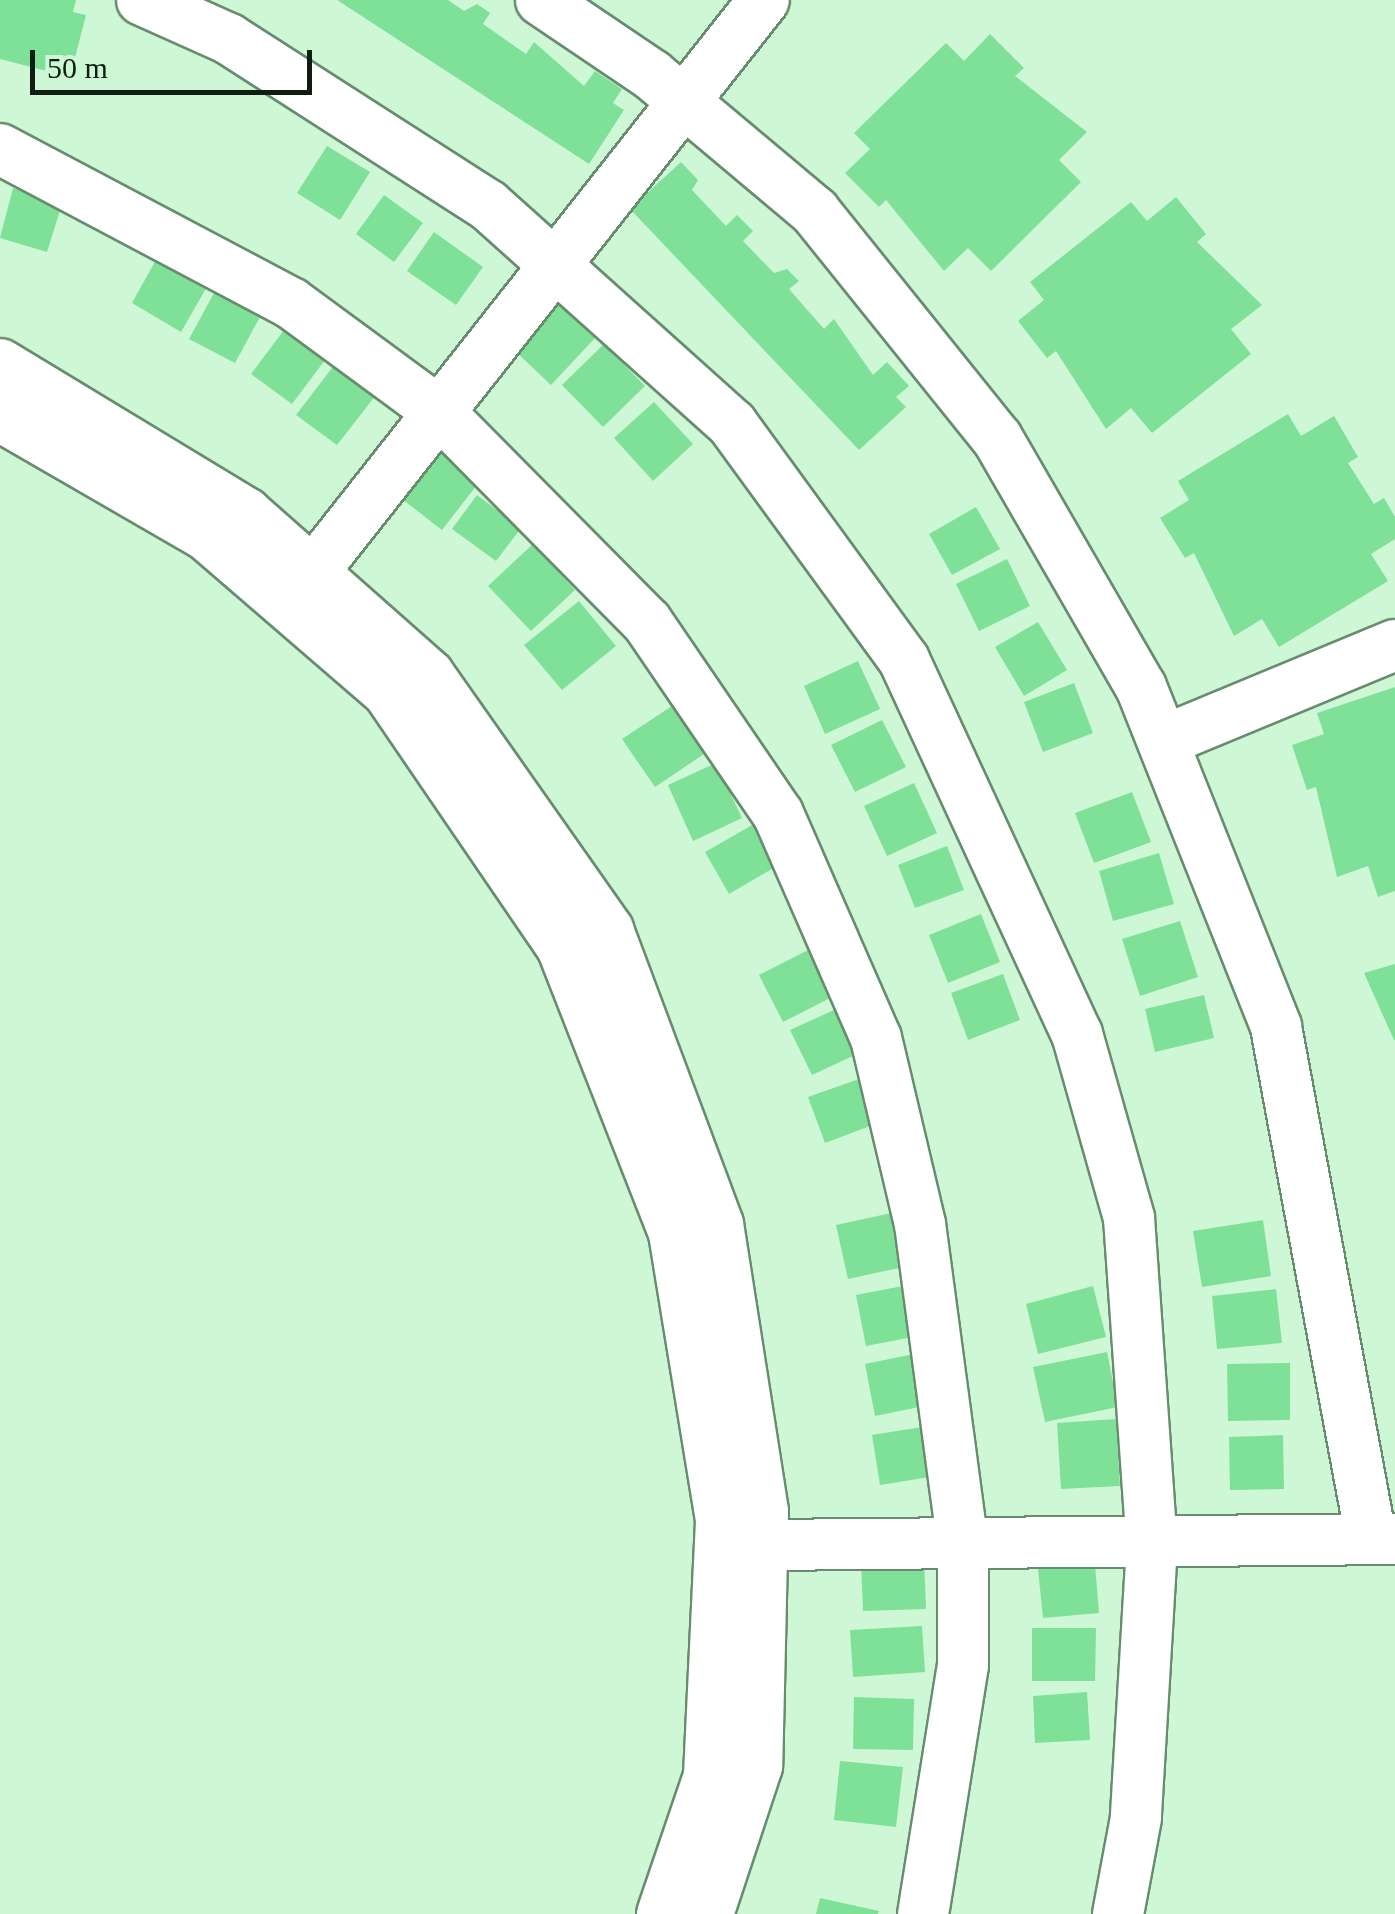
<!DOCTYPE html>
<style>
body{margin:0}
#map{position:relative;width:1395px;height:1914px;overflow:hidden;background:#cef7d6;font-family:Georgia,serif}
div>[style]{position:absolute}
.building>*{inset:0;background:#7fe197}
.roads{filter:drop-shadow(2px 0 #678c6e) drop-shadow(-2px 0 #678c6e) drop-shadow(0 2px #678c6e) drop-shadow(0 -2px #678c6e)}
.minor>*{height:50px;margin:-25px;padding:0 25px;transform-origin:25px;border-radius:25px;background:#fff}
span{translate:-50% -50%;white-space:nowrap;text-align:center;line-height:1.15;-webkit-text-stroke:8px #cef7d6;paint-order:stroke}
.scale{position:absolute;left:30px;top:50px;width:282px;height:45px;box-sizing:border-box;border:5px solid #0f1d12;border-top:0;padding-left:12px;font-size:30px;line-height:35px;white-space:nowrap;color:#0f1d12;-webkit-text-stroke:8px #cef7d6;paint-order:stroke}
</style>
<div id="map">
<div class="building">
<div style="clip-path:polygon(0 0,76px 0,73px 12px,86px 15px,70px 77px,0 59px)"></div>
<div style="clip-path:polygon(337px 0,448px 0,464px 11px,477px 4px,490px 13px,483px 24px,526px 54px,534px 42px,584px 86px,595px 71px,622px 89px,613px 103px,624px 110px,589px 164px)"></div>
<div style="clip-path:polygon(990px 34px,1024px 68px,1015px 76px,1087px 132px,1059px 160px,1081px 182px,991px 271px,968px 248px,944px 271px,886px 200px,879px 207px,845px 173px,870px 149px,854px 133px,946px 43px,964px 61px)"></div>
<div style="clip-path:polygon(327px 146px,370px 172px,340px 220px,297px 193px)"></div>
<div style="clip-path:polygon(681px 162px,698px 180px,692px 190px,726px 226px,737px 215px,753px 231px,743px 241px,774px 273px,787px 269px,799px 281px,789px 289px,824px 329px,834px 319px,873px 375px,887px 362px,909px 386px,896px 397px,906px 407px,859px 450px,630px 209px)"></div>
<div style="clip-path:polygon(13px 188px,62px 204px,47px 252px,0 238px)"></div>
<div style="clip-path:polygon(384px 195px,423px 223px,394px 262px,356px 234px)"></div>
<div style="clip-path:polygon(1176px 197px,1206px 234px,1197px 242px,1262px 305px,1231px 329px,1251px 354px,1152px 433px,1131px 408px,1106px 429px,1056px 351px,1047px 358px,1018px 321px,1044px 300px,1030px 282px,1131px 202px,1147px 221px)"></div>
<div style="clip-path:polygon(434px 232px,483px 267px,456px 305px,407px 271px)"></div>
<div style="clip-path:polygon(162px 249px,212px 278px,181px 332px,132px 303px)"></div>
<div style="clip-path:polygon(214px 293px,260px 317px,235px 363px,189px 339px)"></div>
<div style="clip-path:polygon(557px 303px,595px 338px,551px 385px,513px 349px)"></div>
<div style="clip-path:polygon(290px 322px,331px 352px,292px 404px,251px 374px)"></div>
<div style="clip-path:polygon(604px 344px,645px 386px,603px 427px,562px 385px)"></div>
<div style="clip-path:polygon(335px 364px,376px 395px,337px 445px,296px 415px)"></div>
<div style="clip-path:polygon(654px 402px,693px 444px,653px 481px,614px 438px)"></div>
<div style="clip-path:polygon(1288px 414px,1301px 436px,1334px 416px,1358px 457px,1348px 463px,1374px 504px,1384px 498px,1395px 517px,1395px 539px,1371px 554px,1388px 581px,1279px 647px,1262px 619px,1234px 636px,1194px 553px,1185px 558px,1160px 518px,1189px 500px,1178px 481px)"></div>
<div style="clip-path:polygon(444px 444px,484px 476px,442px 530px,402px 499px)"></div>
<div style="clip-path:polygon(477px 495px,521px 528px,496px 561px,452px 529px)"></div>
<div style="clip-path:polygon(976px 507px,1000px 549px,952px 575px,929px 534px)"></div>
<div style="clip-path:polygon(533px 544px,575px 590px,531px 631px,488px 586px)"></div>
<div style="clip-path:polygon(1007px 559px,1030px 606px,979px 631px,956px 584px)"></div>
<div style="clip-path:polygon(579px 601px,616px 646px,562px 690px,524px 645px)"></div>
<div style="clip-path:polygon(1038px 622px,1067px 670px,1024px 696px,995px 647px)"></div>
<div style="clip-path:polygon(858px 661px,880px 709px,825px 734px,804px 686px)"></div>
<div style="clip-path:polygon(1074px 683px,1093px 733px,1043px 752px,1024px 702px)"></div>
<div style="clip-path:polygon(1395px 687px,1395px 891px,1378px 897px,1368px 866px,1337px 877px,1316px 787px,1307px 790px,1292px 745px,1324px 734px,1317px 713px)"></div>
<div style="clip-path:polygon(672px 706px,704px 754px,655px 787px,622px 739px)"></div>
<div style="clip-path:polygon(882px 720px,906px 767px,855px 792px,831px 745px)"></div>
<div style="clip-path:polygon(716px 763px,742px 818px,693px 841px,668px 785px)"></div>
<div style="clip-path:polygon(914px 783px,937px 833px,887px 856px,864px 806px)"></div>
<div style="clip-path:polygon(1132px 792px,1151px 842px,1094px 863px,1075px 813px)"></div>
<div style="clip-path:polygon(754px 824px,777px 866px,729px 894px,705px 852px)"></div>
<div style="clip-path:polygon(947px 846px,964px 890px,915px 908px,898px 865px)"></div>
<div style="clip-path:polygon(1159px 853px,1174px 904px,1113px 921px,1099px 871px)"></div>
<div style="clip-path:polygon(981px 914px,1000px 962px,948px 983px,929px 935px)"></div>
<div style="clip-path:polygon(1180px 921px,1198px 977px,1140px 996px,1122px 939px)"></div>
<div style="clip-path:polygon(814px 947px,838px 994px,783px 1022px,759px 975px)"></div>
<div style="clip-path:polygon(1395px 964px,1395px 1040px,1394px 1040px,1364px 973px)"></div>
<div style="clip-path:polygon(1003px 974px,1020px 1020px,968px 1040px,951px 993px)"></div>
<div style="clip-path:polygon(1204px 995px,1214px 1038px,1155px 1052px,1145px 1009px)"></div>
<div style="clip-path:polygon(834px 1010px,855px 1055px,812px 1075px,790px 1030px)"></div>
<div style="clip-path:polygon(862px 1078px,878px 1123px,825px 1143px,808px 1097px)"></div>
<div style="clip-path:polygon(896px 1212px,908px 1266px,848px 1279px,836px 1225px)"></div>
<div style="clip-path:polygon(1263px 1220px,1271px 1276px,1202px 1287px,1193px 1231px)"></div>
<div style="clip-path:polygon(908px 1285px,918px 1336px,866px 1346px,856px 1295px)"></div>
<div style="clip-path:polygon(1093px 1286px,1106px 1337px,1038px 1354px,1026px 1304px)"></div>
<div style="clip-path:polygon(1276px 1289px,1282px 1343px,1217px 1349px,1212px 1296px)"></div>
<div style="clip-path:polygon(1107px 1352px,1118px 1407px,1045px 1422px,1033px 1367px)"></div>
<div style="clip-path:polygon(919px 1353px,929px 1405px,875px 1416px,865px 1364px)"></div>
<div style="clip-path:polygon(1290px 1363px,1290px 1420px,1228px 1421px,1227px 1364px)"></div>
<div style="clip-path:polygon(1116px 1419px,1120px 1486px,1061px 1489px,1057px 1423px)"></div>
<div style="clip-path:polygon(922px 1427px,930px 1477px,880px 1485px,872px 1435px)"></div>
<div style="clip-path:polygon(1283px 1435px,1284px 1489px,1230px 1490px,1229px 1437px)"></div>
<div style="clip-path:polygon(924px 1560px,926px 1609px,863px 1611px,861px 1562px)"></div>
<div style="clip-path:polygon(1095px 1564px,1099px 1613px,1043px 1618px,1038px 1569px)"></div>
<div style="clip-path:polygon(922px 1626px,925px 1672px,853px 1677px,850px 1630px)"></div>
<div style="clip-path:polygon(1032px 1628px,1096px 1628px,1095px 1681px,1032px 1681px)"></div>
<div style="clip-path:polygon(1087px 1692px,1090px 1740px,1035px 1743px,1033px 1696px)"></div>
<div style="clip-path:polygon(854px 1697px,914px 1699px,913px 1750px,853px 1749px)"></div>
<div style="clip-path:polygon(840px 1761px,903px 1767px,896px 1827px,834px 1820px)"></div>
<div style="clip-path:polygon(820px 1898px,879px 1911px,878px 1914px,816px 1914px)"></div>
</div>
<div class="roads">
<div class="minor">
<div style="left:142px;top:0;width:95px;rotate:24.1deg"></div>
<div style="left:229px;top:39px;width:308px;rotate:32.7deg"></div>
<div style="left:488px;top:205px;width:328px;rotate:41.9deg"></div>
<div style="left:732px;top:424px;width:292px;rotate:53.9deg"></div>
<div style="left:904px;top:660px;width:412px;rotate:65.2deg"></div>
<div style="left:1077px;top:1034px;width:191px;rotate:74.2deg"></div>
<div style="left:1129px;top:1218px;width:328px;rotate:86deg"></div>
<div style="left:1152px;top:1545px;width:273px;rotate:93.4deg"></div>
<div style="left:1136px;top:1818px;width:98px;rotate:100.6deg"></div>
<div style="left:541px;top:0;width:134px;rotate:34deg"></div>
<div style="left:652px;top:75px;width:213px;rotate:40deg"></div>
<div style="left:815px;top:212px;width:290px;rotate:51.2deg"></div>
<div style="left:997px;top:438px;width:288px;rotate:60deg"></div>
<div style="left:1141px;top:687px;width:366px;rotate:68.3deg"></div>
<div style="left:1276px;top:1027px;width:520px;rotate:79.47deg"></div>
<div style="left:0;top:149px;width:329px;rotate:27.9deg"></div>
<div style="left:291px;top:303px;width:182px;rotate:36.3deg"></div>
<div style="left:438px;top:411px;width:297px;rotate:45.3deg"></div>
<div style="left:647px;top:622px;width:232px;rotate:55.7deg"></div>
<div style="left:778px;top:814px;width:244px;rotate:66.4deg"></div>
<div style="left:876px;top:1038px;width:191px;rotate:76.7deg"></div>
<div style="left:920px;top:1224px;width:324px;rotate:82.4deg"></div>
<div style="left:963px;top:1545px;width:120px;rotate:90deg"></div>
<div style="left:963px;top:1665px;width:252px;rotate:99.1deg"></div>
<div style="left:0;top:364px;width:288px;rotate:31.2deg"></div>
<div style="left:246px;top:513px;width:244px;rotate:41.5deg"></div>
<div style="left:429px;top:675px;width:312px;rotate:54.9deg"></div>
<div style="left:608px;top:930px;width:314px;rotate:69.5deg"></div>
<div style="left:718px;top:1224px;width:291px;rotate:81.1deg"></div>
<div style="left:763px;top:1511px;width:255px;rotate:91.3deg"></div>
<div style="left:757px;top:1766px;width:156px;rotate:108.3deg"></div>
<div style="left:0;top:416px;width:238px;rotate:30deg"></div>
<div style="left:206px;top:535px;width:240px;rotate:40.8deg"></div>
<div style="left:388px;top:692px;width:309px;rotate:55.7deg"></div>
<div style="left:562px;top:947px;width:307px;rotate:68.6deg"></div>
<div style="left:674px;top:1233px;width:292px;rotate:80.7deg"></div>
<div style="left:721px;top:1521px;width:255px;rotate:92.7deg"></div>
<div style="left:709px;top:1776px;width:146px;rotate:108.8deg"></div>
<div style="left:313px;top:572px;width:728px;rotate:-51.75deg"></div>
<div style="left:1163px;top:741px;width:251px;rotate:-22.5deg"></div>
<div style="left:762px;top:1545px;width:633px;rotate:-0.54deg"></div>
</div>
</div>
<div class="scale">50 m</div>
</div>
